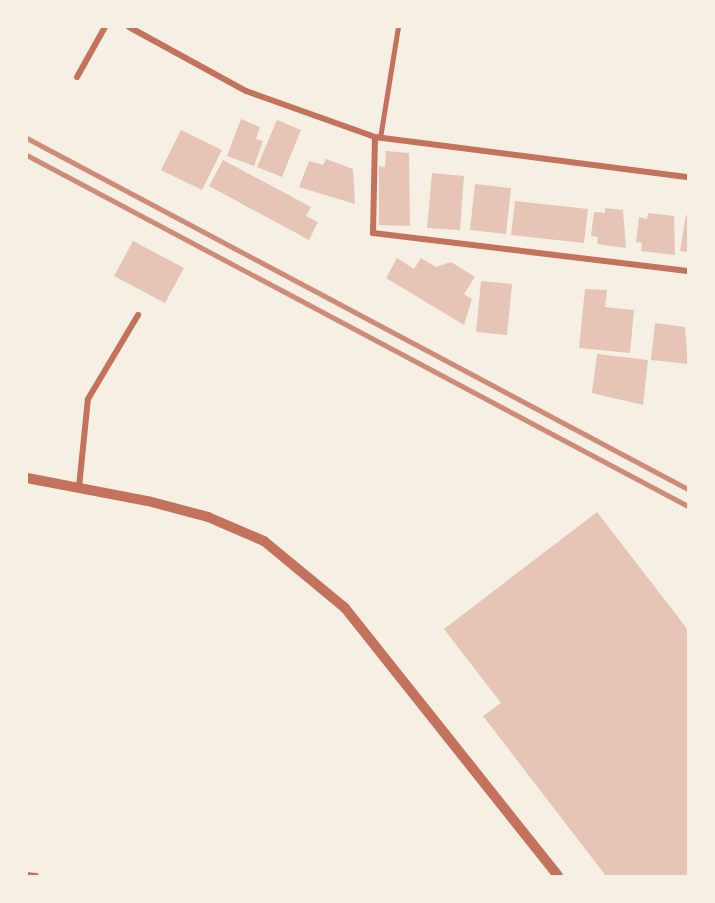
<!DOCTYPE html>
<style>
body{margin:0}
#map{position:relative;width:715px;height:903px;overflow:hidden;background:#f6efe4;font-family:"PT Sans Narrow",sans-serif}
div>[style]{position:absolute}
.building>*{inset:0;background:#e6c5b7}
.service>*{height:4.5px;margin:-2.25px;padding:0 2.25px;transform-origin:2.25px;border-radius:2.25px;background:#c5725c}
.minor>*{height:6px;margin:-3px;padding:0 3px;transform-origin:3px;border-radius:3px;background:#c5725c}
.tertiary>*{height:10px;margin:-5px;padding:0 5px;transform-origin:5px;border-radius:5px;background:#c5725c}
.rail>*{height:4.5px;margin:-2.25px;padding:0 2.25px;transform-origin:2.25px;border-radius:2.25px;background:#cf8b77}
span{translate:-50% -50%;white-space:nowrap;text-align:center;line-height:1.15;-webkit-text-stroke:4.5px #f6efe4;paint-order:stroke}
.frame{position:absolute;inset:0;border:28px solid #f6efe4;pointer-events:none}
</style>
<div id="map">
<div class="building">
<div style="clip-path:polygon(241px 119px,260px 127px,256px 139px,263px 141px,254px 166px,227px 156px)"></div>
<div style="clip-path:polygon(277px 120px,301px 130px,282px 177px,257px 167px)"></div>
<div style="clip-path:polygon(181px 130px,222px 150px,202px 190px,161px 170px)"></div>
<div style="clip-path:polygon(386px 151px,409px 153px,410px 226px,379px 225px,379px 166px,385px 167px)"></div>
<div style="clip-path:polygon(326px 159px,353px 169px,355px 204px,299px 187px,309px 161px,323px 165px)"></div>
<div style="clip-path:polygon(223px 160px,311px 207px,306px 216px,318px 222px,309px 240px,209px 186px)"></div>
<div style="clip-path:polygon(432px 173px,464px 176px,460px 230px,427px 228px)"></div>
<div style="clip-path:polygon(475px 184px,511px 188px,506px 234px,470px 230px)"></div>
<div style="clip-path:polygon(515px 201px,588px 209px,584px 243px,511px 235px)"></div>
<div style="clip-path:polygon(605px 208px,623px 210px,626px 248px,597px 244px,598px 237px,591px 236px,594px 212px,605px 213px)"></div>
<div style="clip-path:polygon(648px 213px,674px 216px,675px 255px,641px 251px,642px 243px,636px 242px,639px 217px,647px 219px)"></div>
<div style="clip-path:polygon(686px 215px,688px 215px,688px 252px,680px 251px)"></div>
<div style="clip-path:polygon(133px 241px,184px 268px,165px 303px,114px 276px)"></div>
<div style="clip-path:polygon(397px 258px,414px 269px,421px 258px,436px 267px,451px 262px,475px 277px,464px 294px,472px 299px,464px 325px,386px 278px)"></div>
<div style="clip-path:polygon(481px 281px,512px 284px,507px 335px,476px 332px)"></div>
<div style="clip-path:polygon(585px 289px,607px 290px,605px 307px,634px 310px,630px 353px,579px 348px)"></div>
<div style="clip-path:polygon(655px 323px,685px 327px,688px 364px,651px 360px)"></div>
<div style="clip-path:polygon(597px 354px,648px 360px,643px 405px,592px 393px)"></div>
<div style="clip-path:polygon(597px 512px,688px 630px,688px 876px,606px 876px,483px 716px,501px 703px,444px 629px)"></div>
</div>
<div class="service">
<div style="left:380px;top:138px;width:112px;rotate:-80.8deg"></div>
</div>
<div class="minor">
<div style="left:129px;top:27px;width:133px;rotate:28.7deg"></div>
<div style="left:246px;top:91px;width:137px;rotate:19.6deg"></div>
<div style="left:375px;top:137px;width:316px;rotate:7.3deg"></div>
<div style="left:77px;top:77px;width:57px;rotate:-60.8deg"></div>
<div style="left:375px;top:137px;width:96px;rotate:91.2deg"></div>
<div style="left:373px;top:233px;width:317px;rotate:6.9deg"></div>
<div style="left:79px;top:487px;width:88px;rotate:-84.2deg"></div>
<div style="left:88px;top:399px;width:98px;rotate:-59.2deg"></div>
<div style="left:27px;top:875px;width:9px;rotate:6deg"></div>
</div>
<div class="tertiary">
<div style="left:27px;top:478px;width:123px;rotate:10.8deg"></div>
<div style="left:148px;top:501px;width:62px;rotate:14.9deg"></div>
<div style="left:208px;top:517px;width:61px;rotate:23.2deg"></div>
<div style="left:264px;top:541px;width:105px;rotate:39.6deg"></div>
<div style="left:345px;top:608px;width:342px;rotate:51.5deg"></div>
</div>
<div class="rail">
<div style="left:27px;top:138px;width:748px;rotate:27.97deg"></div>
<div style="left:27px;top:155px;width:748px;rotate:27.97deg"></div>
</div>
<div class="frame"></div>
</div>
